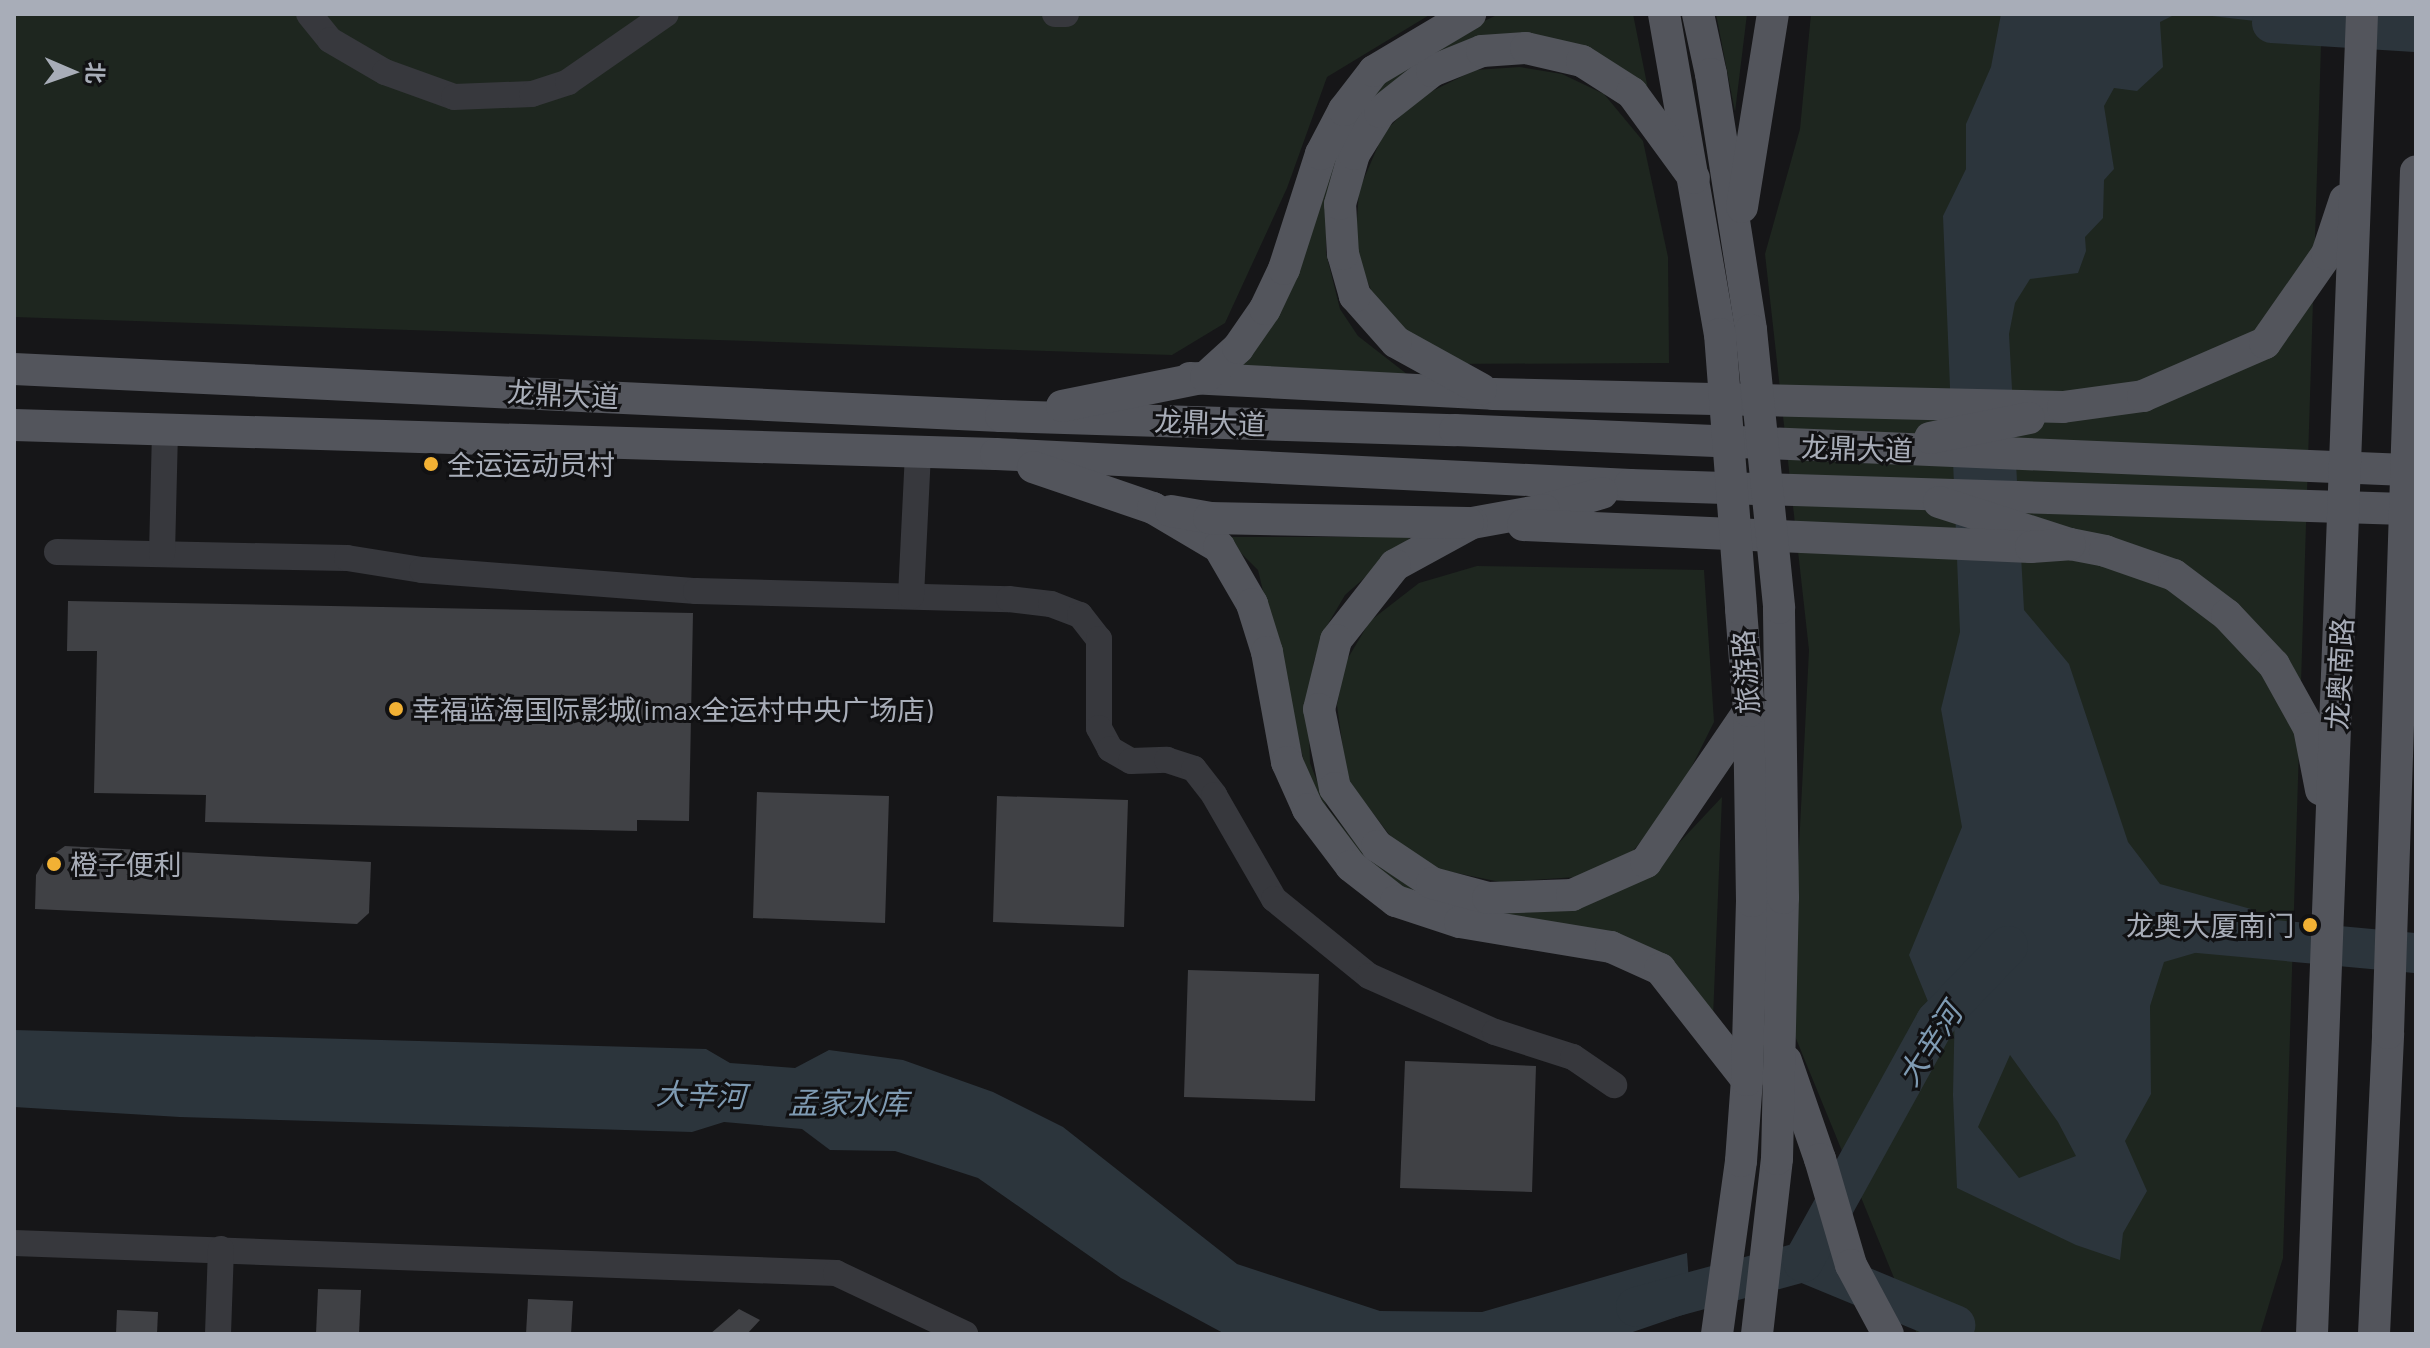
<!DOCTYPE html>
<meta charset="utf-8">
<style>
body{margin:0}
#map{position:relative;width:2430px;height:1348px;overflow:hidden;background:#161618;font-family:Barlow,"Noto Sans SC",sans-serif}
div>[style]{position:absolute}
.green>*{inset:0;background:#1e261f}
.water>*{inset:0;background:#2c353c}
.river>*{height:40px;margin:-20px;padding:0 20px;transform-origin:20px;border-radius:20px;background:#2c353c}
.building>*{inset:0;background:#404145}
.minor>*{height:26px;margin:-13px;padding:0 13px;transform-origin:13px;border-radius:13px;background:#37383d}
.major>*{height:32px;margin:-16px;padding:0 16px;transform-origin:16px;border-radius:16px;background:#53555c}
.major-bridge>*{height:32px;margin:-16px;padding:0 16px;transform-origin:16px;border-radius:16px;background:#53555c}
.dots>*{width:22px;height:22px;translate:-50% -50%;box-sizing:border-box;border:4px solid #111113;border-radius:50%}
span{translate:-50% -50%;white-space:nowrap;text-align:center;line-height:1.15;-webkit-text-stroke:6px #111113;paint-order:stroke}
.street-label{font-size:28px;color:#a8adb8}
.poi-label{font-size:28px;color:#a8adb8}
.left{translate:0 -50%;text-align:left}
.right{translate:-100% -50%;text-align:right}
.water-label{font-size:30px;color:#7f9bb3;font-style:italic}
.frame{position:absolute;inset:0;border:16px solid #a8adb8;pointer-events:none}
.north{position:absolute;left:32px;top:32px;width:80px;height:80px;-webkit-text-stroke:6px #111113;paint-order:stroke;rotate:92deg;font-size:22px;font-weight:700;line-height:32px;text-align:center;color:#a8adb8}
.north::after{content:'';display:block;margin:auto;width:28px;height:36px;background:#a8adb8;clip-path:polygon(50% 0,100% 100%,50% 72%,0 100%)}
</style>
<div id="map">
<div class="green">
<div style="clip-path:polygon(14px 14px,1431px 14px,1327px 77px,1287px 188px,1225px 323px,1172px 355px,14px 317px)"></div>
<div style="clip-path:polygon(1499px 14px,1633px 14px,1649px 94px,1588px 52px,1445px 53px,1326px 206px,1326px 253px,1340px 309px,1358px 336px,1412px 378px,1234px 371px,1328px 162px,1387px 74px,1440px 42px)"></div>
<div style="clip-path:polygon(1716px 14px,1747px 14px,1735px 112px)"></div>
<div style="clip-path:polygon(1811px 14px,2322px 14px,2283px 1258px,2260px 1334px,1917px 1334px,1790px 1024px,1809px 650px,1765px 254px,1800px 129px)"></div>
<div style="clip-path:polygon(1520px 67px,1562px 74px,1604px 94px,1643px 141px,1668px 257px,1669px 363px,1439px 364px,1380px 313px,1355px 250px,1359px 190px,1384px 132px,1420px 97px,1475px 70px)"></div>
<div style="clip-path:polygon(1225px 537px,1411px 537px,1345px 595px,1328px 624px,1314px 661px,1308px 703px,1310px 763px,1327px 807px,1364px 854px,1521px 911px,1661px 862px,1722px 797px,1713px 1018px,1668px 963px,1465px 913px,1382px 880px,1314px 804px,1258px 570px)"></div>
<div style="clip-path:polygon(1477px 566px,1704px 570px,1714px 722px,1675px 800px,1633px 851px,1577px 877px,1500px 882px,1437px 869px,1391px 837px,1347px 779px,1337px 705px,1345px 663px,1370px 621px,1419px 583px)"></div>
</div>
<div class="water">
<div style="clip-path:polygon(evenodd,2001px 14px,2176px 14px,2160px 22px,2163px 67px,2137px 91px,2114px 88px,2104px 106px,2114px 169px,2104px 180px,2103px 218px,2085px 237px,2086px 251px,2078px 273px,2030px 279px,2015px 303px,2009px 334px,2024px 610px,2069px 664px,2128px 842px,2160px 884px,2251px 909px,2253px 936px,2164px 962px,2150px 1006px,2151px 1094px,2125px 1141px,2147px 1191px,2123px 1233px,2120px 1260px,2076px 1245px,1957px 1188px,1953px 1095px,1955px 1002px,1975px 978px,1936px 1021px,1909px 955px,1962px 827px,1941px 709px,1960px 632px,1943px 216px,1966px 169px,1966px 124px,1991px 67px,2001px 14px,2010px 1055px,2058px 1122px,2076px 1156px,2019px 1178px,1978px 1127px,2010px 1055px)"></div>
<div style="clip-path:polygon(2195px 14px,2273px 14px,2272px 23px)"></div>
<div style="clip-path:polygon(14px 1030px,706px 1049px,730px 1063px,795px 1068px,829px 1050px,903px 1060px,993px 1092px,1063px 1127px,1237px 1264px,1380px 1311px,1482px 1312px,1687px 1253px,1691px 1312px,1627px 1334px,1225px 1334px,1121px 1278px,978px 1178px,895px 1151px,830px 1150px,802px 1129px,724px 1122px,692px 1132px,180px 1117px,14px 1107px)"></div>
</div>
<div class="river">
<div style="left:2272px;top:23px;width:144px;rotate:3.6deg"></div>
<div style="left:2199px;top:933px;width:218px;rotate:5.3deg"></div>
<div style="left:1803px;top:1262px;width:165px;rotate:22.5deg"></div>
<div style="left:1636px;top:1307px;width:173px;rotate:-15.1deg"></div>
<div style="left:1803px;top:1262px;width:275px;rotate:-61.1deg"></div>
<div style="left:1936px;top:1021px;width:104px;rotate:-46.2deg"></div>
</div>
<div class="building">
<div style="clip-path:polygon(68px 601px,693px 613px,689px 821px,637px 820px,637px 831px,205px 822px,206px 795px,94px 793px,97px 651px,67px 651px)"></div>
<div style="clip-path:polygon(757px 792px,889px 796px,885px 923px,753px 918px)"></div>
<div style="clip-path:polygon(997px 796px,1128px 800px,1124px 927px,993px 922px)"></div>
<div style="clip-path:polygon(65px 846px,371px 862px,369px 913px,357px 924px,35px 909px,36px 875px,44px 861px)"></div>
<div style="clip-path:polygon(1188px 970px,1319px 974px,1315px 1101px,1184px 1097px)"></div>
<div style="clip-path:polygon(1405px 1061px,1536px 1066px,1532px 1192px,1400px 1188px)"></div>
<div style="clip-path:polygon(318px 1289px,361px 1290px,359px 1334px,316px 1334px)"></div>
<div style="clip-path:polygon(528px 1299px,573px 1301px,571px 1334px,526px 1334px)"></div>
<div style="clip-path:polygon(739px 1309px,760px 1320px,747px 1334px,710px 1334px)"></div>
<div style="clip-path:polygon(117px 1310px,158px 1312px,157px 1334px,116px 1334px)"></div>
</div>
<div class="minor">
<div style="left:309px;top:14px;width:33px;rotate:51deg"></div>
<div style="left:330px;top:40px;width:64px;rotate:30.2deg"></div>
<div style="left:385px;top:72px;width:73px;rotate:19.9deg"></div>
<div style="left:454px;top:97px;width:78px;rotate:-2.2deg"></div>
<div style="left:532px;top:94px;width:38px;rotate:-18deg"></div>
<div style="left:568px;top:82px;width:119px;rotate:-34.8deg"></div>
<div style="left:1055px;top:14px;width:11px"></div>
<div style="left:57px;top:552px;width:290px;rotate:1.2deg"></div>
<div style="left:347px;top:558px;width:76px;rotate:9.1deg"></div>
<div style="left:422px;top:570px;width:275px;rotate:4.4deg"></div>
<div style="left:696px;top:591px;width:313px;rotate:1.5deg"></div>
<div style="left:1009px;top:599px;width:42px;rotate:6.8deg"></div>
<div style="left:1051px;top:604px;width:31px;rotate:21deg"></div>
<div style="left:1080px;top:615px;width:31px;rotate:52deg"></div>
<div style="left:1099px;top:639px;width:89px;rotate:90deg"></div>
<div style="left:1099px;top:728px;width:24px;rotate:62deg"></div>
<div style="left:1110px;top:749px;width:24px;rotate:30deg"></div>
<div style="left:1131px;top:761px;width:36px;rotate:-2deg"></div>
<div style="left:1167px;top:760px;width:28px;rotate:18deg"></div>
<div style="left:1194px;top:769px;width:33px;rotate:52deg"></div>
<div style="left:1214px;top:795px;width:120px;rotate:60deg"></div>
<div style="left:1274px;top:899px;width:122px;rotate:39deg"></div>
<div style="left:1369px;top:976px;width:138px;rotate:24deg"></div>
<div style="left:1495px;top:1032px;width:82px;rotate:17.8deg"></div>
<div style="left:1573px;top:1057px;width:50px;rotate:34.3deg"></div>
<div style="left:162px;top:554px;width:124px;rotate:-88.6deg"></div>
<div style="left:911px;top:596px;width:143px;rotate:-87.2deg"></div>
<div style="left:14px;top:1243px;width:823px;rotate:2.09deg"></div>
<div style="left:836px;top:1273px;width:143px;rotate:25.3deg"></div>
<div style="left:218px;top:1334px;width:85px;rotate:-88deg"></div>
</div>
<div class="major">
<div style="left:1664px;top:14px;width:325px;rotate:80.1deg"></div>
<div style="left:1698px;top:14px;width:61px;rotate:77.8deg"></div>
<div style="left:1711px;top:74px;width:259px;rotate:81.1deg"></div>
<div style="left:1742px;top:207px;width:195px;rotate:-80.9deg"></div>
<div style="left:14px;top:369px;width:988px;rotate:2.73deg"></div>
<div style="left:1001px;top:416px;width:454px;rotate:1.8deg"></div>
<div style="left:1455px;top:430px;width:952px;rotate:2.41deg"></div>
<div style="left:1190px;top:378px;width:303px;rotate:3deg"></div>
<div style="left:1493px;top:394px;width:570px;rotate:1.31deg"></div>
<div style="left:2063px;top:407px;width:81px;rotate:-7.8deg"></div>
<div style="left:2143px;top:396px;width:133px;rotate:-23.5deg"></div>
<div style="left:2265px;top:343px;width:108px;rotate:-55.1deg"></div>
<div style="left:2327px;top:254px;width:57px;rotate:-71.6deg"></div>
<div style="left:1481px;top:389px;width:97px;rotate:-151.1deg"></div>
<div style="left:1396px;top:342px;width:62px;rotate:-131.7deg"></div>
<div style="left:1355px;top:296px;width:44px;rotate:-105.9deg"></div>
<div style="left:1343px;top:254px;width:50px;rotate:-93.4deg"></div>
<div style="left:1340px;top:204px;width:52px;rotate:-74.4deg"></div>
<div style="left:1354px;top:154px;width:49px;rotate:-58.2deg"></div>
<div style="left:1380px;top:112px;width:66px;rotate:-38.3deg"></div>
<div style="left:1432px;top:71px;width:54px;rotate:-21.8deg"></div>
<div style="left:1482px;top:51px;width:44px;rotate:-3.9deg"></div>
<div style="left:1526px;top:48px;width:57px;rotate:13.1deg"></div>
<div style="left:1582px;top:61px;width:59px;rotate:32.6deg"></div>
<div style="left:1632px;top:93px;width:105px;rotate:53.9deg"></div>
<div style="left:1062px;top:406px;width:147px;rotate:-11.4deg"></div>
<div style="left:1206px;top:377px;width:43px;rotate:-42.2deg"></div>
<div style="left:1238px;top:348px;width:47px;rotate:-55.3deg"></div>
<div style="left:1265px;top:309px;width:44px;rotate:-64.6deg"></div>
<div style="left:1284px;top:269px;width:121px;rotate:-72.2deg"></div>
<div style="left:1321px;top:154px;width:50px;rotate:-62.4deg"></div>
<div style="left:1344px;top:110px;width:49px;rotate:-52.4deg"></div>
<div style="left:1374px;top:71px;width:112px;rotate:-30.7deg"></div>
<div style="left:14px;top:425px;width:982px;rotate:1.69deg"></div>
<div style="left:996px;top:454px;width:635px;rotate:2.8deg"></div>
<div style="left:1630px;top:485px;width:775px;rotate:1.77deg"></div>
<div style="left:1930px;top:438px;width:101px;rotate:-11.4deg"></div>
<div style="left:1033px;top:467px;width:127px;rotate:18.9deg"></div>
<div style="left:1153px;top:508px;width:77px;rotate:30.6deg"></div>
<div style="left:1219px;top:547px;width:66px;rotate:59.9deg"></div>
<div style="left:1252px;top:604px;width:50px;rotate:72.6deg"></div>
<div style="left:1267px;top:652px;width:112px;rotate:79.7deg"></div>
<div style="left:1287px;top:762px;width:51px;rotate:65.9deg"></div>
<div style="left:1308px;top:809px;width:71px;rotate:53deg"></div>
<div style="left:1351px;top:866px;width:57px;rotate:37.9deg"></div>
<div style="left:1396px;top:901px;width:67px;rotate:18.2deg"></div>
<div style="left:1460px;top:922px;width:153px;rotate:9.4deg"></div>
<div style="left:1611px;top:947px;width:54px;rotate:24.2deg"></div>
<div style="left:1660px;top:969px;width:141px;rotate:51.9deg"></div>
<div style="left:1602px;top:493px;width:60px;rotate:163.7deg"></div>
<div style="left:1544px;top:510px;width:73px;rotate:169.8deg"></div>
<div style="left:1472px;top:523px;width:88px;rotate:151.4deg"></div>
<div style="left:1395px;top:565px;width:95px;rotate:128.2deg"></div>
<div style="left:1336px;top:640px;width:71px;rotate:103.8deg"></div>
<div style="left:1319px;top:709px;width:81px;rotate:78.6deg"></div>
<div style="left:1335px;top:788px;width:72px;rotate:54.1deg"></div>
<div style="left:1377px;top:846px;width:66px;rotate:33.9deg"></div>
<div style="left:1432px;top:883px;width:58px;rotate:15deg"></div>
<div style="left:1488px;top:898px;width:84px;rotate:-2deg"></div>
<div style="left:1572px;top:895px;width:81px;rotate:-24deg"></div>
<div style="left:1646px;top:862px;width:183px;rotate:-55.7deg"></div>
<div style="left:1939px;top:502px;width:138px;rotate:17.8deg"></div>
<div style="left:2070px;top:544px;width:36px;rotate:11deg"></div>
<div style="left:2105px;top:551px;width:73px;rotate:19.2deg"></div>
<div style="left:2174px;top:575px;width:66px;rotate:37deg"></div>
<div style="left:2227px;top:615px;width:69px;rotate:46.8deg"></div>
<div style="left:2274px;top:665px;width:72px;rotate:60.9deg"></div>
<div style="left:2309px;top:728px;width:63px;rotate:79deg"></div>
<div style="left:1171px;top:511px;width:39px;rotate:10deg"></div>
<div style="left:1209px;top:518px;width:259px;rotate:1.1deg"></div>
<div style="left:1523px;top:525px;width:508px;rotate:2.48deg"></div>
<div style="left:2031px;top:547px;width:39px;rotate:-4deg"></div>
<div style="left:1786px;top:1061px;width:104px;rotate:70.9deg"></div>
<div style="left:1820px;top:1159px;width:110px;rotate:73.7deg"></div>
<div style="left:1851px;top:1265px;width:78px;rotate:61.8deg"></div>
<div style="left:1717px;top:1334px;width:175px;rotate:-82.1deg"></div>
<div style="left:1741px;top:1161px;width:81px;rotate:-85.8deg"></div>
<div style="left:1747px;top:1080px;width:179px;rotate:-88.4deg"></div>
<div style="left:1752px;top:901px;width:190px;rotate:-90.9deg"></div>
<div style="left:1749px;top:711px;width:102px;rotate:-94.5deg"></div>
<div style="left:1757px;top:1334px;width:176px;rotate:-83.5deg"></div>
<div style="left:1777px;top:1159px;width:261px;rotate:-88.7deg"></div>
<div style="left:1783px;top:898px;width:290px;rotate:-90.8deg"></div>
<div style="left:2312px;top:1334px;width:1321px;rotate:-87.83deg"></div>
<div style="left:2374px;top:1334px;width:301px;rotate:-87.3deg"></div>
<div style="left:2388px;top:1033px;width:862px;rotate:-88.14deg"></div>
</div>
<div class="major-bridge">
<div style="left:1751px;top:330px;width:279px;rotate:84.2deg"></div>
<div style="left:1720px;top:334px;width:276px;rotate:85.6deg"></div>
</div>
<div class="dots">
<div style="left:431px;top:464px;background:#f2b134"></div>
<div style="left:396px;top:709px;background:#f2b134"></div>
<div style="left:54px;top:864px;background:#f2b134"></div>
<div style="left:2310px;top:925px;background:#f2b134"></div>
</div>
<div class="street-label">
<span style="left:563px;top:394px;rotate:3deg">龙鼎大道</span>
<span style="left:1210px;top:422px;rotate:2deg">龙鼎大道</span>
<span style="left:1857px;top:448px;rotate:2deg">龙鼎大道</span>
<span style="left:1745px;top:672px;rotate:-94deg">旅游路</span>
<span style="left:2339px;top:674px;rotate:-87deg">龙奥南路</span>
</div>
<div class="poi-label">
<span class="left" style="left:447px;top:464px">全运运动员村</span>
<span class="left" style="left:412px;top:709px">幸福蓝海国际影城(imax全运村中央广场店)</span>
<span class="left" style="left:70px;top:864px">橙子便利</span>
<span class="right" style="left:2294px;top:925px">龙奥大厦南门</span>
</div>
<div class="water-label">
<span style="left:1929px;top:1044px;rotate:-57deg">大辛河</span>
<span style="left:701px;top:1094px;rotate:2deg">大辛河</span>
<span style="left:848px;top:1102px">孟家水库</span>
</div>
<div class="frame"></div>
<div class="north">北</div>
</div>
